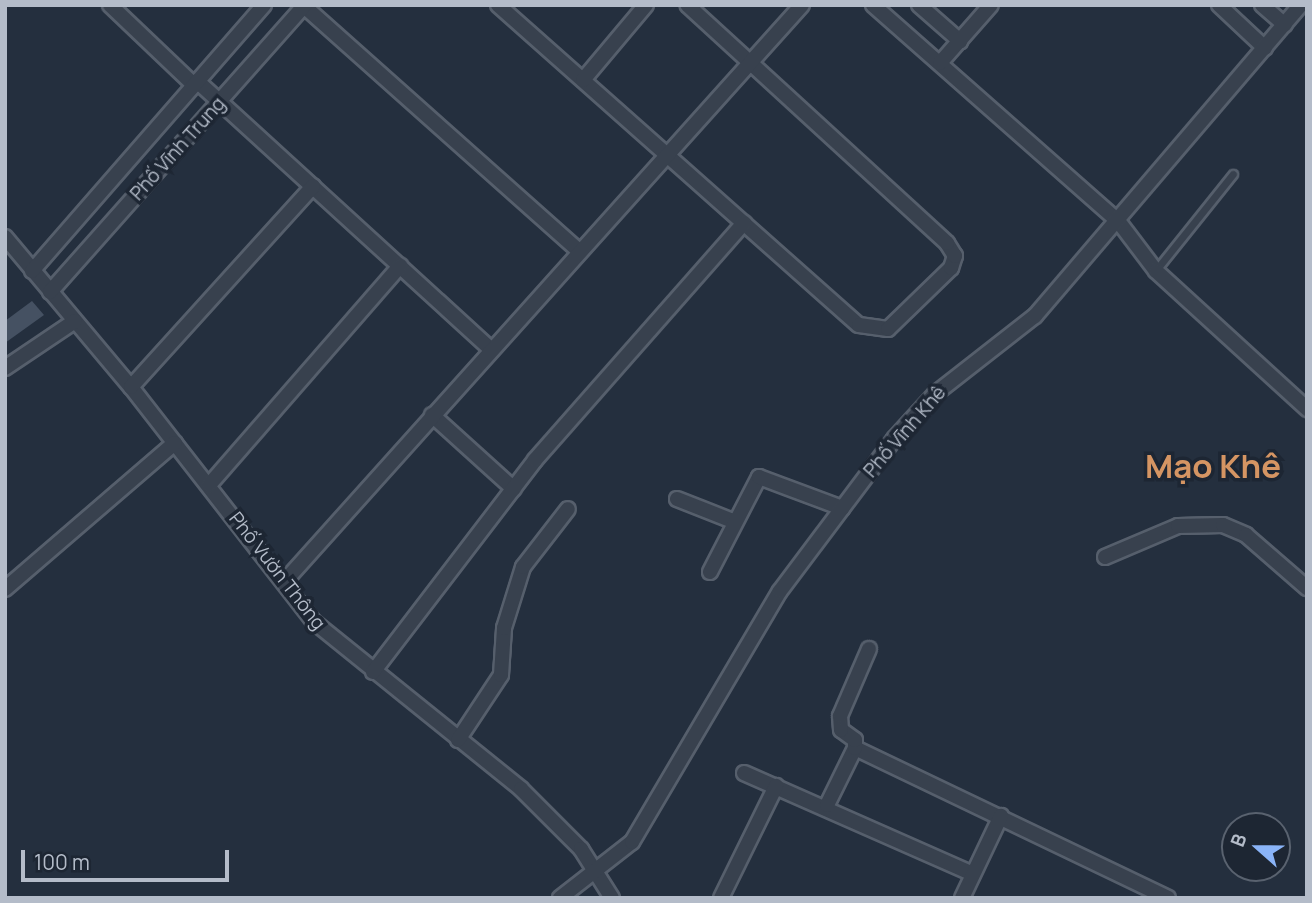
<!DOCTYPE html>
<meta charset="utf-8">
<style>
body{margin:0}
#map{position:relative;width:1312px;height:903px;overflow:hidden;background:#242f3e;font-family:Manrope,sans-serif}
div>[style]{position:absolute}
.building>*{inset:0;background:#455162}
.roads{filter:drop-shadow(2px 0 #565f6c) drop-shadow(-2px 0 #565f6c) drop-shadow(0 2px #565f6c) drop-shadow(0 -2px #565f6c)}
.service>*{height:7px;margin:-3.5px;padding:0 3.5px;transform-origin:3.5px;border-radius:3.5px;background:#38414e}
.minor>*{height:14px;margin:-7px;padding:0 7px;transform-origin:7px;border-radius:7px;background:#38414e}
span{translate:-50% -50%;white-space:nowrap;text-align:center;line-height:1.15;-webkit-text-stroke:7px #1d2633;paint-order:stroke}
.street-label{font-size:19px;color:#b4bcc9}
.town-label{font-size:33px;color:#d59563;font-weight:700}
.frame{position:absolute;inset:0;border:7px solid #b4bcc9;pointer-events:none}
.north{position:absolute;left:1221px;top:812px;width:70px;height:70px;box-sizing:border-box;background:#1d2633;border:2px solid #59626f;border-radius:50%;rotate:291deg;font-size:19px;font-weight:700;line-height:28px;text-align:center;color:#b4bcc9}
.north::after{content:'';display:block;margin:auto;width:24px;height:32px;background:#8ab4f8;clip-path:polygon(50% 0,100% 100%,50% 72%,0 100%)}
.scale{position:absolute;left:21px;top:850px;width:208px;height:32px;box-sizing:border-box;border:4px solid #b4bcc9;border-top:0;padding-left:9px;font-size:21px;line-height:24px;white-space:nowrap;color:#b4bcc9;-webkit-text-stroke:5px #1d2633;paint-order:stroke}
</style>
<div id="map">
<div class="building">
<div style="clip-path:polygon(32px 301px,44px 315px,5px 343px,5px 321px)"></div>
</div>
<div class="roads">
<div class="service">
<div style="left:1156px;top:270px;width:123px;rotate:-51.3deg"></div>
</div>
<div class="minor">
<div style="left:110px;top:5px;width:116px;rotate:43.6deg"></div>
<div style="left:498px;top:5px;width:482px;rotate:41.6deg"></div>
<div style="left:859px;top:325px;width:29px;rotate:8deg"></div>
<div style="left:888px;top:329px;width:88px;rotate:-44.1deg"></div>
<div style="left:951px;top:268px;width:13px;rotate:-72deg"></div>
<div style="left:955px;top:256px;width:15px;rotate:-122deg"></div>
<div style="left:947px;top:243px;width:352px;rotate:-137.5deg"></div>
<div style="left:873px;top:5px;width:328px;rotate:41.4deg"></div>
<div style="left:1119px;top:222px;width:61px;rotate:52.9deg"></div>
<div style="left:1156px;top:271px;width:205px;rotate:42.4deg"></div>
<div style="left:919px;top:5px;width:55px;rotate:41.3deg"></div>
<div style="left:1219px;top:5px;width:63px;rotate:43.1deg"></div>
<div style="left:1262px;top:5px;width:30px;rotate:41deg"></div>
<div style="left:304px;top:6px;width:368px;rotate:41.7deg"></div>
<div style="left:940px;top:63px;width:77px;rotate:-48.7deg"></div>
<div style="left:583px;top:80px;width:98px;rotate:-50deg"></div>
<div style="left:197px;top:81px;width:398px;rotate:42.4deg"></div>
<div style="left:5px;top:237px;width:196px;rotate:50deg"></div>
<div style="left:131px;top:387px;width:296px;rotate:52.1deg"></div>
<div style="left:313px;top:621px;width:267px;rotate:38.9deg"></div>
<div style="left:521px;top:789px;width:85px;rotate:45deg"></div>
<div style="left:581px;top:849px;width:58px;rotate:57.7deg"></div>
<div style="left:32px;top:271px;width:353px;rotate:-48.9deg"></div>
<div style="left:50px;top:292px;width:384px;rotate:-48.4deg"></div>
<div style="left:5px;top:368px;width:84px;rotate:-33.9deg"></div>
<div style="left:131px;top:387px;width:271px;rotate:-47.8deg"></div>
<div style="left:432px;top:415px;width:110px;rotate:42.1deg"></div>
<div style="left:209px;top:485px;width:291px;rotate:-48.9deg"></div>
<div style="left:677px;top:499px;width:60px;rotate:21.4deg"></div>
<div style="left:1105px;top:557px;width:79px;rotate:-23deg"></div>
<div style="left:1178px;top:526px;width:45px;rotate:-1.3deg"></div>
<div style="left:1223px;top:525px;width:25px;rotate:23deg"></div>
<div style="left:1246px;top:535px;width:81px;rotate:41deg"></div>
<div style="left:710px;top:572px;width:107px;rotate:-62.7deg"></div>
<div style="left:759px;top:477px;width:89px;rotate:20.5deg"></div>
<div style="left:285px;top:581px;width:774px;rotate:-48.09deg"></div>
<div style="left:5px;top:589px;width:224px;rotate:-40.7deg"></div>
<div style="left:373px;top:672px;width:267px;rotate:-52.6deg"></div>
<div style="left:535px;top:460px;width:316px;rotate:-48.6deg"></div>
<div style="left:458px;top:740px;width:78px;rotate:-56.5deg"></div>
<div style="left:501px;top:675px;width:47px;rotate:-86.3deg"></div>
<div style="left:504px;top:628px;width:64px;rotate:-72.7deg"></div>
<div style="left:523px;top:567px;width:73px;rotate:-52.2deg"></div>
<div style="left:855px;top:748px;width:347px;rotate:25.6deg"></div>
<div style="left:744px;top:773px;width:250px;rotate:23.8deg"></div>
<div style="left:827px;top:805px;width:64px;rotate:-63.8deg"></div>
<div style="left:855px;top:748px;width:8px;rotate:-90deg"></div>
<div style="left:855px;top:740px;width:17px;rotate:-144deg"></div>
<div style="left:841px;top:730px;width:14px;rotate:-94deg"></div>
<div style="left:840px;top:716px;width:73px;rotate:-66.6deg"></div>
<div style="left:560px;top:898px;width:91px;rotate:-37.9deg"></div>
<div style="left:632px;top:842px;width:291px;rotate:-59.5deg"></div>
<div style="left:780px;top:591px;width:190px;rotate:-53.1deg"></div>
<div style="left:894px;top:439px;width:61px;rotate:-47.7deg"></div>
<div style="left:935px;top:394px;width:127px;rotate:-38deg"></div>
<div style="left:1035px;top:316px;width:409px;rotate:-49.5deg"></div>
<div style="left:721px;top:898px;width:125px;rotate:-63.8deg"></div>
<div style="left:962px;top:898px;width:91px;rotate:-64.6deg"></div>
</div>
</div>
<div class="street-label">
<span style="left:178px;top:149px;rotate:-48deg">Phố Vĩnh Trung</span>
<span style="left:905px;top:432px;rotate:-49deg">Phố Vĩnh Khê</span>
<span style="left:277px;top:571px;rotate:52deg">Phố Vườn Thông</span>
</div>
<div class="town-label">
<span style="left:1213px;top:466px">Mạo Khê</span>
</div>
<div class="frame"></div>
<div class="north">B</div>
<div class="scale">100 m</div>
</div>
